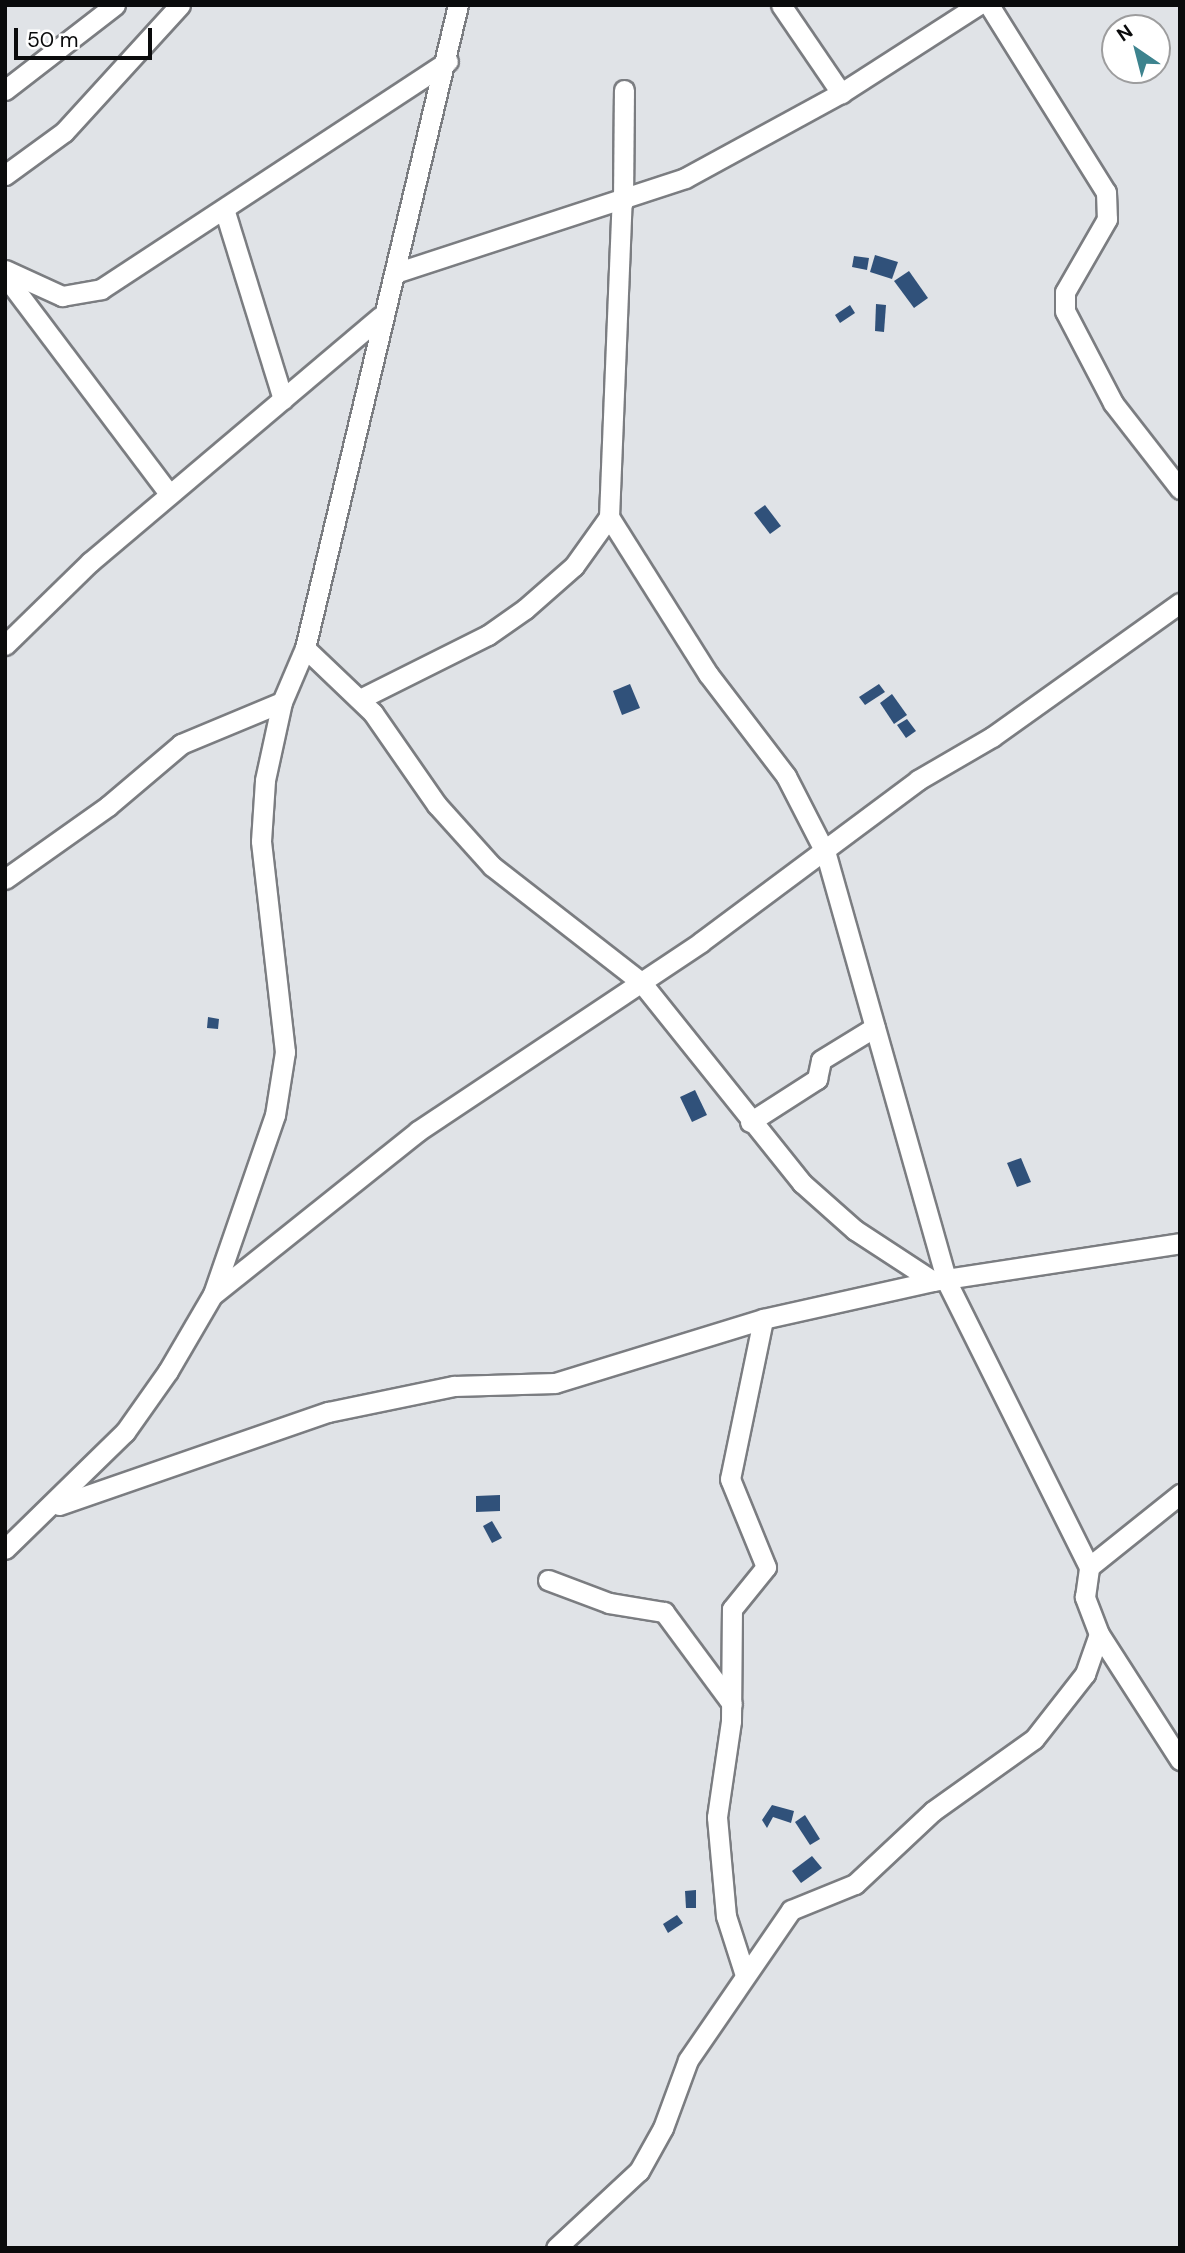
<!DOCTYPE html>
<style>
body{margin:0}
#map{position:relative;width:1185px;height:2253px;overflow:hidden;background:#e0e3e7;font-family:"DM Sans",sans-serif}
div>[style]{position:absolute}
.building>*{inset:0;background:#30517a}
.roads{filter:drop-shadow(2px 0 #7b7d81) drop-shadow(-2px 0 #7b7d81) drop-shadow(0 2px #7b7d81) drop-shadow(0 -2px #7b7d81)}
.minor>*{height:19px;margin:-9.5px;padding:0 9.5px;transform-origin:9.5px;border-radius:9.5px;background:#fff}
span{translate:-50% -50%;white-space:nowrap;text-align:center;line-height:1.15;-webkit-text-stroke:7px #fff;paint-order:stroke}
.frame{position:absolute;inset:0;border:7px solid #0a0b0c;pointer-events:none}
.north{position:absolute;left:1101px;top:14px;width:70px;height:70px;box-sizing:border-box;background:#fff;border:2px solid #9d9d9e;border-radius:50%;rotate:325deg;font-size:19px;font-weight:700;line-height:28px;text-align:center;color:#0a0b0c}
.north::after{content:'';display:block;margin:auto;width:24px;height:32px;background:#3d838e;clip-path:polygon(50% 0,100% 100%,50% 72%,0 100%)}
.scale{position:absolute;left:14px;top:28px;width:138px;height:32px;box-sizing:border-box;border:4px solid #0a0b0c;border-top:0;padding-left:9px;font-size:21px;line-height:24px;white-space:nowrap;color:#0a0b0c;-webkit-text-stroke:5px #fff;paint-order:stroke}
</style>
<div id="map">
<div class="building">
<div style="clip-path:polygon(875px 255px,898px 262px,892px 279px,870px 272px)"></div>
<div style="clip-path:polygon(854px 256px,869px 258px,867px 270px,852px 267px)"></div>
<div style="clip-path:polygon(909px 271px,928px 298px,914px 308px,894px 281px)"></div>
<div style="clip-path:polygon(876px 304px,886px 305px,884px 332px,875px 331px)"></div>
<div style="clip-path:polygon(850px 305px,855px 313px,840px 323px,835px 315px)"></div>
<div style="clip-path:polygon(765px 505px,781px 526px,770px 534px,754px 513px)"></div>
<div style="clip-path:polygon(630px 684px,640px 708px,622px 715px,613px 691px)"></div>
<div style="clip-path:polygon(879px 684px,885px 692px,865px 705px,859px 697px)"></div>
<div style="clip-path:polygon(892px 694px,907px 715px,894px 724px,880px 703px)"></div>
<div style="clip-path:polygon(907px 719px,916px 731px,906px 738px,897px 725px)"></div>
<div style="clip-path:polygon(208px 1017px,219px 1019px,218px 1029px,207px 1028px)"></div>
<div style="clip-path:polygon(695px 1090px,707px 1115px,692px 1122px,680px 1097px)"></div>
<div style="clip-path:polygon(1021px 1158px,1031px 1182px,1017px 1187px,1007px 1163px)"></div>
<div style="clip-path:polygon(500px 1495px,500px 1511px,476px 1512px,476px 1496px)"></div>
<div style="clip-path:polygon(492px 1521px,502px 1538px,492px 1543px,483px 1526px)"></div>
<div style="clip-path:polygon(772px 1805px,794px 1811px,791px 1823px,773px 1817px,767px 1828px,762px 1820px)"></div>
<div style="clip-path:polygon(805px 1815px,820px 1839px,810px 1845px,795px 1822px)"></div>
<div style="clip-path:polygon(812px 1856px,822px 1868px,801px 1883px,792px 1871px)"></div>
<div style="clip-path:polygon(696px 1890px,696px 1908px,686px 1908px,685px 1891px)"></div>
<div style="clip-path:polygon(677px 1915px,683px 1923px,668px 1933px,663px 1924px)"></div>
</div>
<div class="roads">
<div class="minor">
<div style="left:781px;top:5px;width:107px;rotate:55.7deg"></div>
<div style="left:989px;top:5px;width:221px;rotate:58deg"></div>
<div style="left:1106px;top:192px;width:27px;rotate:88deg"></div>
<div style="left:1107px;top:219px;width:84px;rotate:119.9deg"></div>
<div style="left:1065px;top:292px;width:19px;rotate:90deg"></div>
<div style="left:1065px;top:311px;width:104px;rotate:62.4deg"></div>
<div style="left:1113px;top:403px;width:109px;rotate:52.1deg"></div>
<div style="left:5px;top:90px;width:139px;rotate:-37.7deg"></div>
<div style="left:5px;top:175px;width:73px;rotate:-36.1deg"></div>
<div style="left:64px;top:132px;width:172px;rotate:-47.6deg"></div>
<div style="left:623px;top:202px;width:112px;rotate:-89.5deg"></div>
<div style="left:225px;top:212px;width:196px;rotate:72.8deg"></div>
<div style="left:5px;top:270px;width:63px;rotate:24.5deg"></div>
<div style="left:62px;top:296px;width:40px;rotate:-10deg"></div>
<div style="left:101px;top:289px;width:415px;rotate:-33.3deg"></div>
<div style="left:395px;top:273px;width:305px;rotate:-18.1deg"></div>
<div style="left:685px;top:178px;width:178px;rotate:-28.6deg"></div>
<div style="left:841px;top:93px;width:163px;rotate:-32.7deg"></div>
<div style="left:5px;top:276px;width:273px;rotate:53deg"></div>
<div style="left:5px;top:645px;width:119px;rotate:-44.3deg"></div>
<div style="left:90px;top:562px;width:380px;rotate:-40.2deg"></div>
<div style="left:305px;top:648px;width:94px;rotate:43.7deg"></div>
<div style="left:373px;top:713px;width:112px;rotate:55.2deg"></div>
<div style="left:437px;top:805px;width:82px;rotate:48deg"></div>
<div style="left:492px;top:866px;width:189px;rotate:37.9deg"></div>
<div style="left:641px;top:982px;width:258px;rotate:51.3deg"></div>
<div style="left:802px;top:1183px;width:71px;rotate:41.6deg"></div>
<div style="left:855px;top:1230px;width:93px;rotate:33.2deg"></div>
<div style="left:360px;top:699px;width:143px;rotate:-26.6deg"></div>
<div style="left:488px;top:635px;width:45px;rotate:-35.1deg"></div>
<div style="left:525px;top:609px;width:65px;rotate:-41.3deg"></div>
<div style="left:574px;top:566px;width:60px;rotate:-54.5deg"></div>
<div style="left:609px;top:517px;width:319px;rotate:-87.7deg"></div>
<div style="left:5px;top:879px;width:126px;rotate:-35.3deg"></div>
<div style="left:108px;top:806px;width:96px;rotate:-40.3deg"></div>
<div style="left:181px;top:744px;width:109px;rotate:-22.6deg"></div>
<div style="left:750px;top:1122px;width:80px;rotate:-32.7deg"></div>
<div style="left:817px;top:1079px;width:19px;rotate:-78deg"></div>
<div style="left:821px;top:1060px;width:63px;rotate:-31.4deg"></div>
<div style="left:214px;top:1294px;width:261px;rotate:-38.6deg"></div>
<div style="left:418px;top:1131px;width:340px;rotate:-33.7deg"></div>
<div style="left:701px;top:942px;width:271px;rotate:-36.7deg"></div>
<div style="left:918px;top:780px;width:86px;rotate:-30.2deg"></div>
<div style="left:992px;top:737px;width:231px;rotate:-35.5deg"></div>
<div style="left:59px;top:1505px;width:285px;rotate:-19.1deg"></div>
<div style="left:328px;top:1412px;width:129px;rotate:-11.7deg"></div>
<div style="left:454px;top:1386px;width:101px;rotate:-1.7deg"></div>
<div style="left:555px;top:1383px;width:218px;rotate:-17.1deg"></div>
<div style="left:763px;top:1319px;width:174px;rotate:-12.6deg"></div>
<div style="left:933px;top:1281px;width:250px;rotate:-8.7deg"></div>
<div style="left:5px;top:1549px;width:168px;rotate:-44.3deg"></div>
<div style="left:125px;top:1432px;width:75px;rotate:-54.8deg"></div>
<div style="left:168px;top:1371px;width:89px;rotate:-59.7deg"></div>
<div style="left:213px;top:1294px;width:189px;rotate:-70.9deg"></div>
<div style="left:275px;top:1115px;width:64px;rotate:-81deg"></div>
<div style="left:285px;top:1052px;width:212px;rotate:-96.5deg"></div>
<div style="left:261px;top:841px;width:61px;rotate:-86.2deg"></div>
<div style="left:265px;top:780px;width:80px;rotate:-77.7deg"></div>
<div style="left:282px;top:702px;width:59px;rotate:-66.9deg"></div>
<div style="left:305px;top:648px;width:661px;rotate:-76.62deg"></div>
<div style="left:1089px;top:1567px;width:117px;rotate:-38.7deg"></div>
<div style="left:548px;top:1580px;width:65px;rotate:20.7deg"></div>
<div style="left:609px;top:1603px;width:56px;rotate:9.3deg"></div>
<div style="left:664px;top:1612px;width:114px;rotate:53.5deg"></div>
<div style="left:1099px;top:1634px;width:150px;rotate:57.3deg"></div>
<div style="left:744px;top:1972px;width:59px;rotate:-107.8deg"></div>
<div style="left:726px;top:1916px;width:99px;rotate:-95.2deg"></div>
<div style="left:717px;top:1817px;width:97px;rotate:-81.7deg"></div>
<div style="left:731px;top:1721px;width:112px;rotate:-89.5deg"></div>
<div style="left:732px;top:1609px;width:54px;rotate:-51deg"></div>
<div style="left:766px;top:1567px;width:95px;rotate:-112.2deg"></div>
<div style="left:730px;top:1479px;width:163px;rotate:-78.3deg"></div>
<div style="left:556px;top:2248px;width:113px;rotate:-42.9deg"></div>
<div style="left:639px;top:2171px;width:49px;rotate:-60.8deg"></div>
<div style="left:663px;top:2128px;width:72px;rotate:-69.8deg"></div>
<div style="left:688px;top:2060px;width:182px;rotate:-55.5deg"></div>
<div style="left:791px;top:1910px;width:69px;rotate:-22.1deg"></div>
<div style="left:855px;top:1884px;width:107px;rotate:-43.1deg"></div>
<div style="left:933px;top:1811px;width:124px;rotate:-35.5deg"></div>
<div style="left:1034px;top:1739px;width:83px;rotate:-51.9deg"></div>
<div style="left:1085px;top:1674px;width:42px;rotate:-70.7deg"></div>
<div style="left:1099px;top:1634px;width:40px;rotate:-111deg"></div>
<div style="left:1085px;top:1597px;width:30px;rotate:-82deg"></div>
<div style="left:1089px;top:1567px;width:318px;rotate:-116.5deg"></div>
<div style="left:947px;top:1282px;width:447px;rotate:-105.8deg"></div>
<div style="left:825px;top:852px;width:85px;rotate:-117.2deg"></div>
<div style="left:786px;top:776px;width:128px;rotate:-127.4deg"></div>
<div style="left:708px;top:674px;width:186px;rotate:-122.2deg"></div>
</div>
</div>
<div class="frame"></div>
<div class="north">N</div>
<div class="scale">50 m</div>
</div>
